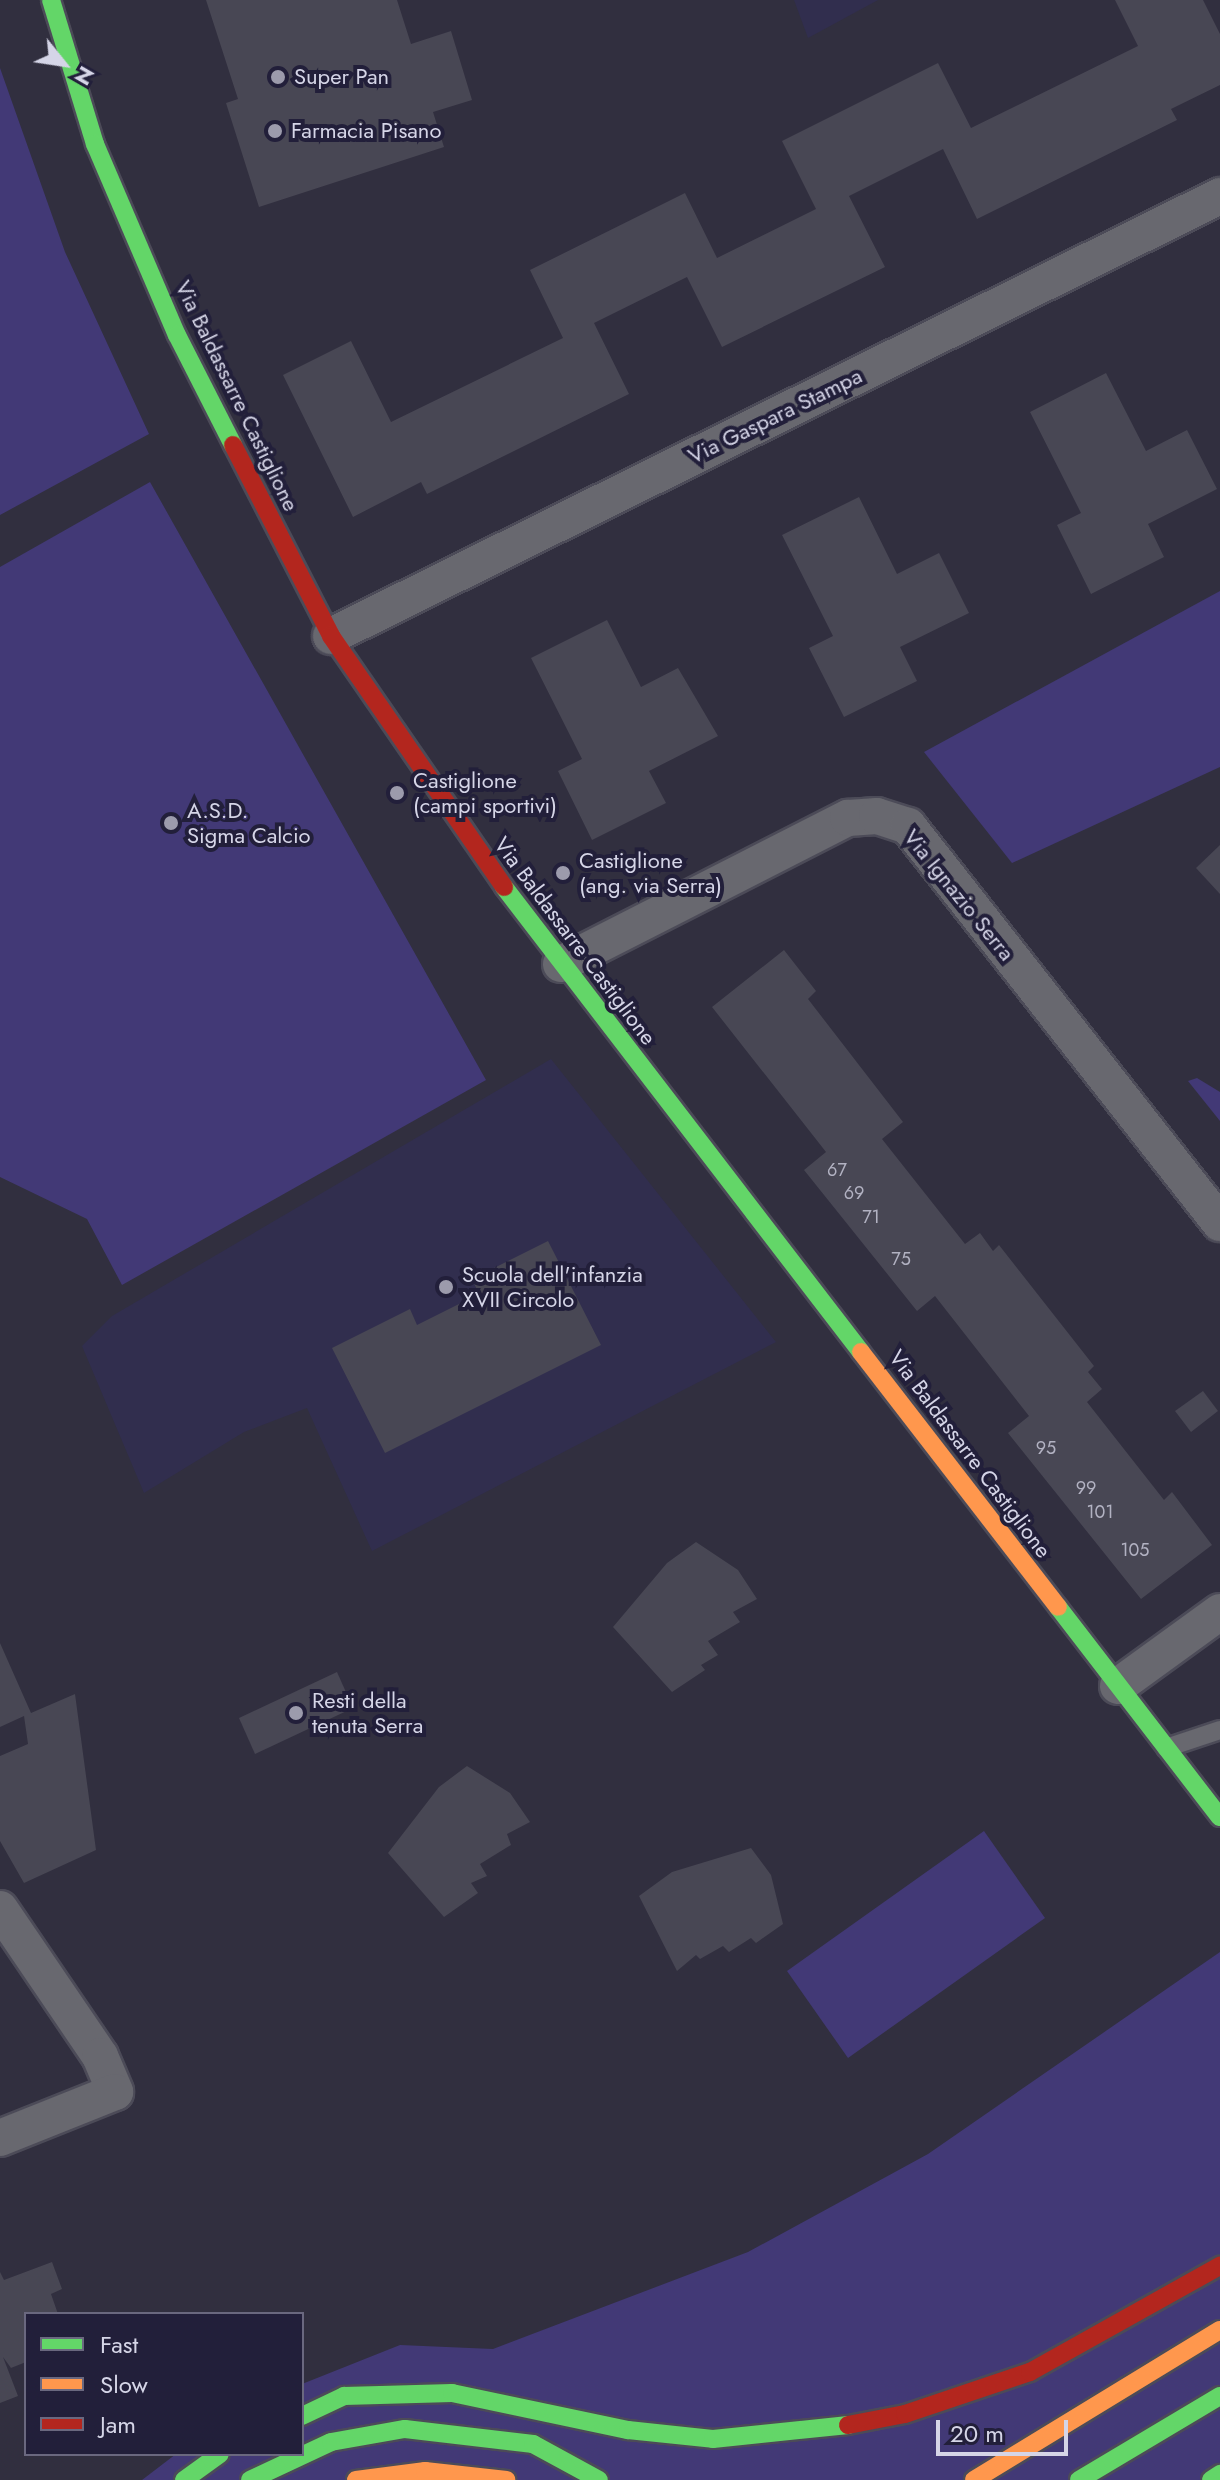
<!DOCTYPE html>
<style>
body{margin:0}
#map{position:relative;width:1220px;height:2480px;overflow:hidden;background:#312f3f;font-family:Jost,sans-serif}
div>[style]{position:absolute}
.built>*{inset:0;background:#312e4e}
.green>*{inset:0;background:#423976}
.building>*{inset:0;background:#484754}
.roads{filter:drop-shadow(2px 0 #4c4b58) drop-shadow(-2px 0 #4c4b58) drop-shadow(0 2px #4c4b58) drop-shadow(0 -2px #4c4b58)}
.lane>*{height:18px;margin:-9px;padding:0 9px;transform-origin:9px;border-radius:9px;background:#68686f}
.street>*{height:36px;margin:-18px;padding:0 18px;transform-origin:18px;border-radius:18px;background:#68686f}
.fast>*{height:18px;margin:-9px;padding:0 9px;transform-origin:9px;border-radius:9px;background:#63d668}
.slow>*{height:18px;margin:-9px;padding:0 9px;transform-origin:9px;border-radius:9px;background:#ff974d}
.jam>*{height:18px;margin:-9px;padding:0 9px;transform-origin:9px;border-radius:9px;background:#b3261e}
.dots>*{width:22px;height:22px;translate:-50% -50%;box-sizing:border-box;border:4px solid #221f3a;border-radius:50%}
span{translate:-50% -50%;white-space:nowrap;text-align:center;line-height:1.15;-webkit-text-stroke:8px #221f3a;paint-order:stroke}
.number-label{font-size:18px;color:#b2b2c2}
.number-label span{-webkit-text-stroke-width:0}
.poi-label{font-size:22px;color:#d5d5e7}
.left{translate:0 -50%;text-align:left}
.street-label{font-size:22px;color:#d5d5e7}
.legend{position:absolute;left:24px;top:2312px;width:280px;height:144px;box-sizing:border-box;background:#221f3a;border:2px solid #6a687f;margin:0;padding:10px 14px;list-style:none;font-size:24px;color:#d5d5e7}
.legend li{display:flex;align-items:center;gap:16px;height:40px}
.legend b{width:40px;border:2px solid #6a687f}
.north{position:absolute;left:24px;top:24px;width:80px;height:80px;-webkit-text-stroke:6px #221f3a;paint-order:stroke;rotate:120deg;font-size:22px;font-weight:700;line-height:32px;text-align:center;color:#d5d5e7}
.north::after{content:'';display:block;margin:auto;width:28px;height:36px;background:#d5d5e7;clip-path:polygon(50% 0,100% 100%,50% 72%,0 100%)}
.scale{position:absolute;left:936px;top:2420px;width:132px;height:36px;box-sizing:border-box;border:4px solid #d5d5e7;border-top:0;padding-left:10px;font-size:24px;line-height:28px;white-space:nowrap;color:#d5d5e7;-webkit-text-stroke:6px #221f3a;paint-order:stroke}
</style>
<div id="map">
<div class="built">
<div style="clip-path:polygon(794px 0,878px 0,808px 38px)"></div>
<div style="clip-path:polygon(551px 1059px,776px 1342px,372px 1551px,307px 1408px,244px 1432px,144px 1493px,82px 1346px,112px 1316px)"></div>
</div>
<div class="green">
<div style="clip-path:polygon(0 68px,65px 252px,149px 434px,0 515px)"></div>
<div style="clip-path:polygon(150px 482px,486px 1080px,122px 1285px,87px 1219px,0 1177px,0 567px)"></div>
<div style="clip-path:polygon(1220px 591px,1220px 767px,1012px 863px,924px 752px)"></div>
<div style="clip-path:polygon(1197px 1078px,1220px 1092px,1220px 1121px,1188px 1081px)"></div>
<div style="clip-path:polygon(984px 1831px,1045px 1918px,848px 2058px,787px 1971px)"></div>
<div style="clip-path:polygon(1220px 1952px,1220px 2480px,142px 2480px,176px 2454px,302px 2454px,302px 2384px,400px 2345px,493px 2349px,748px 2252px,928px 2154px)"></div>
</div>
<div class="building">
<div style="clip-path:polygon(206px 0,397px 0,411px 44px,451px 31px,472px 100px,433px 112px,444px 147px,259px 207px,226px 103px,238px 99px)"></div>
<div style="clip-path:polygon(1115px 0,1203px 0,1220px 34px,1220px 85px,1171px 109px,1177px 120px,977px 219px,943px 149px,849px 196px,885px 267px,722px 347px,687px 277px,594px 323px,629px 394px,427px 494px,421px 482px,353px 517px,283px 375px,351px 341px,391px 422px,563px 338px,530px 270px,685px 193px,717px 258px,816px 209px,782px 141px,938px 63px,971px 128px,1138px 46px)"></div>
<div style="clip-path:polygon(1106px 373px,1146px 451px,1187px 430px,1217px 489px,1148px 524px,1164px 557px,1091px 594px,1057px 525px,1081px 513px,1030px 412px)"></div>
<div style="clip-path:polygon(859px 497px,897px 574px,939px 553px,969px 613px,900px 647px,917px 681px,844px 717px,809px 648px,833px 636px,782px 535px)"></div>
<div style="clip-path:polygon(607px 620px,641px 687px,678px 668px,718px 736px,649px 771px,666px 803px,592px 840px,558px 771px,582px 759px,531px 658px)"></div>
<div style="clip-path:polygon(1220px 845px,1220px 894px,1196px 868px)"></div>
<div style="clip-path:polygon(784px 950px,816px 991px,808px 999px,903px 1122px,882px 1139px,965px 1244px,980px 1233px,993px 1251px,999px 1245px,1094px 1366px,1088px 1372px,1102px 1389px,1087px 1402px,1164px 1500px,1172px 1492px,1212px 1545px,1141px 1599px,1008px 1433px,1029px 1416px,935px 1296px,917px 1311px,804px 1170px,826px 1152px,712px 1007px)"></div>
<div style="clip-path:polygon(548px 1241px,601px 1345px,385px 1453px,332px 1348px,410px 1309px,417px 1325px,479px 1294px,472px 1279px)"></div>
<div style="clip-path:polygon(1203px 1391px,1218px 1411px,1191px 1432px,1175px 1411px)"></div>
<div style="clip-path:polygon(696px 1542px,738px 1570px,757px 1599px,733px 1612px,740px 1622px,708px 1641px,718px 1655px,701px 1665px,705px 1670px,672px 1692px,613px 1627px,667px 1563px)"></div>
<div style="clip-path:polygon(0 1643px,31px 1713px,75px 1694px,96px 1850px,24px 1883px,0 1841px,0 1756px,28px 1744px,24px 1716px,0 1727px)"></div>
<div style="clip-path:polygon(337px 1672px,353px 1708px,255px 1754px,239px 1718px)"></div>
<div style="clip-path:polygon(467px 1766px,510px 1793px,530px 1822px,507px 1834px,511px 1845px,480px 1864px,487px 1876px,471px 1883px,478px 1893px,444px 1917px,388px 1853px,439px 1787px)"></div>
<div style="clip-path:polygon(751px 1848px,771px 1875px,783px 1924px,756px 1943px,751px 1938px,729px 1952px,723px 1946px,700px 1959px,696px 1955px,677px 1971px,639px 1896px,672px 1872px)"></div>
<div style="clip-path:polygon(52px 2262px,62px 2289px,51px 2294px,58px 2314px,26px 2314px,26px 2362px,11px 2368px,3px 2357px,18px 2396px,0 2403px,0 2272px,4px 2280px)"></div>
</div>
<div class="roads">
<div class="lane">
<div style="left:1166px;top:1748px;width:57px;rotate:-18.4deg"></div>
</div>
<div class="street">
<div style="left:331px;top:636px;width:992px;rotate:-26.33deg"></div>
<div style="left:561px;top:964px;width:322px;rotate:-27deg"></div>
<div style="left:848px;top:818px;width:29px;rotate:-4deg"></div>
<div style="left:877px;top:816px;width:33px;rotate:18deg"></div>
<div style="left:908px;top:826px;width:505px;rotate:51.84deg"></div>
<div style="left:1118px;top:1686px;width:126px;rotate:-36deg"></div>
<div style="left:0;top:1909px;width:178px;rotate:55.8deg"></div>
<div style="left:100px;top:2056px;width:39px;rotate:67deg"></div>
<div style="left:115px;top:2092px;width:124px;rotate:158.2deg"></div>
</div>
<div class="fast">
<div style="left:51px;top:0;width:151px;rotate:73deg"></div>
<div style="left:95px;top:144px;width:208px;rotate:66.8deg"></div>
<div style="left:177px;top:335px;width:123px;rotate:63deg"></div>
<div style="left:504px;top:887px;width:586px;rotate:52.49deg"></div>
<div style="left:1058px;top:1607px;width:265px;rotate:52.4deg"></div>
<div style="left:302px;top:2416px;width:47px;rotate:-25.5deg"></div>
<div style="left:344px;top:2396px;width:108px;rotate:-1.6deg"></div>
<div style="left:452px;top:2393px;width:180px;rotate:11.9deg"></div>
<div style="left:628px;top:2430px;width:85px;rotate:6deg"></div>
<div style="left:713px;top:2439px;width:136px;rotate:-5.9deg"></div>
<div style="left:184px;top:2480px;width:44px;rotate:-35.8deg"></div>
<div style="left:250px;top:2480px;width:89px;rotate:-25.1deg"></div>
<div style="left:331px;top:2442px;width:75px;rotate:-10deg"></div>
<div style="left:405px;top:2429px;width:129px;rotate:6.7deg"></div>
<div style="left:533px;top:2444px;width:75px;rotate:28.6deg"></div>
<div style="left:1079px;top:2480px;width:164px;rotate:-30.8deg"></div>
<div style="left:1211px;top:2480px;width:11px;rotate:-34deg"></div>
</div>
<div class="slow">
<div style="left:861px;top:1352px;width:322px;rotate:52.3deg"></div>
<div style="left:356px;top:2480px;width:70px;rotate:-7.4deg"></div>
<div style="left:425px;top:2471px;width:82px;rotate:6.3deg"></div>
<div style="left:974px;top:2480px;width:288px;rotate:-31.4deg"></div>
</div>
<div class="jam">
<div style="left:233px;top:445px;width:215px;rotate:62.8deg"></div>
<div style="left:331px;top:636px;width:305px;rotate:55.4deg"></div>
<div style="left:848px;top:2425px;width:58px;rotate:-10.9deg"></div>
<div style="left:905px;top:2414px;width:132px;rotate:-18.6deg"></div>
<div style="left:1030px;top:2372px;width:218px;rotate:-29.2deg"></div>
</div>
</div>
<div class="dots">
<div style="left:278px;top:77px;background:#9c9bac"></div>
<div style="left:275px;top:131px;background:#9c9bac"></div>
<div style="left:397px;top:793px;background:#9c9bac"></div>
<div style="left:171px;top:823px;background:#9c9bac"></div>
<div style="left:563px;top:873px;background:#9c9bac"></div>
<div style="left:446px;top:1287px;background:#9c9bac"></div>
<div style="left:296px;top:1713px;background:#9c9bac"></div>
</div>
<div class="number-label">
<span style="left:837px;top:1170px">67</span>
<span style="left:854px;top:1193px">69</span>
<span style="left:871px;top:1217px">71</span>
<span style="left:901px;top:1259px">75</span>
<span style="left:1046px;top:1448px">95</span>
<span style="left:1086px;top:1488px">99</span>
<span style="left:1100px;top:1512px">101</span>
<span style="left:1135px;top:1550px">105</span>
</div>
<div class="poi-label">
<span class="left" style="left:294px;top:77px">Super Pan</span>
<span class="left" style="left:291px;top:131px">Farmacia Pisano</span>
<span class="left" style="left:413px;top:793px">Castiglione<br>(campi sportivi)</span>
<span class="left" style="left:187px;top:823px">A.S.D.<br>Sigma Calcio</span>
<span class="left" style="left:579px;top:873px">Castiglione<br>(ang. via Serra)</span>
<span class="left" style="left:462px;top:1287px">Scuola dell'infanzia<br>XVII Circolo</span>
<span class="left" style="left:312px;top:1713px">Resti della<br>tenuta Serra</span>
</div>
<div class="street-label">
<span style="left:237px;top:396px;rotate:64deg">Via Baldassarre Castiglione</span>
<span style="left:775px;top:416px;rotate:-26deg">Via Gaspara Stampa</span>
<span style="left:959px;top:895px;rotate:51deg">Via Ignazio Serra</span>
<span style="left:575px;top:941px;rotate:53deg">Via Baldassarre Castiglione</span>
<span style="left:970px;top:1454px;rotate:53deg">Via Baldassarre Castiglione</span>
</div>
<ul class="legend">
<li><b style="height:10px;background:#63d668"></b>Fast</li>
<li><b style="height:10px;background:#ff974d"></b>Slow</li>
<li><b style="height:10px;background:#b3261e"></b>Jam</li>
</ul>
<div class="north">N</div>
<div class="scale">20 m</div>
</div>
